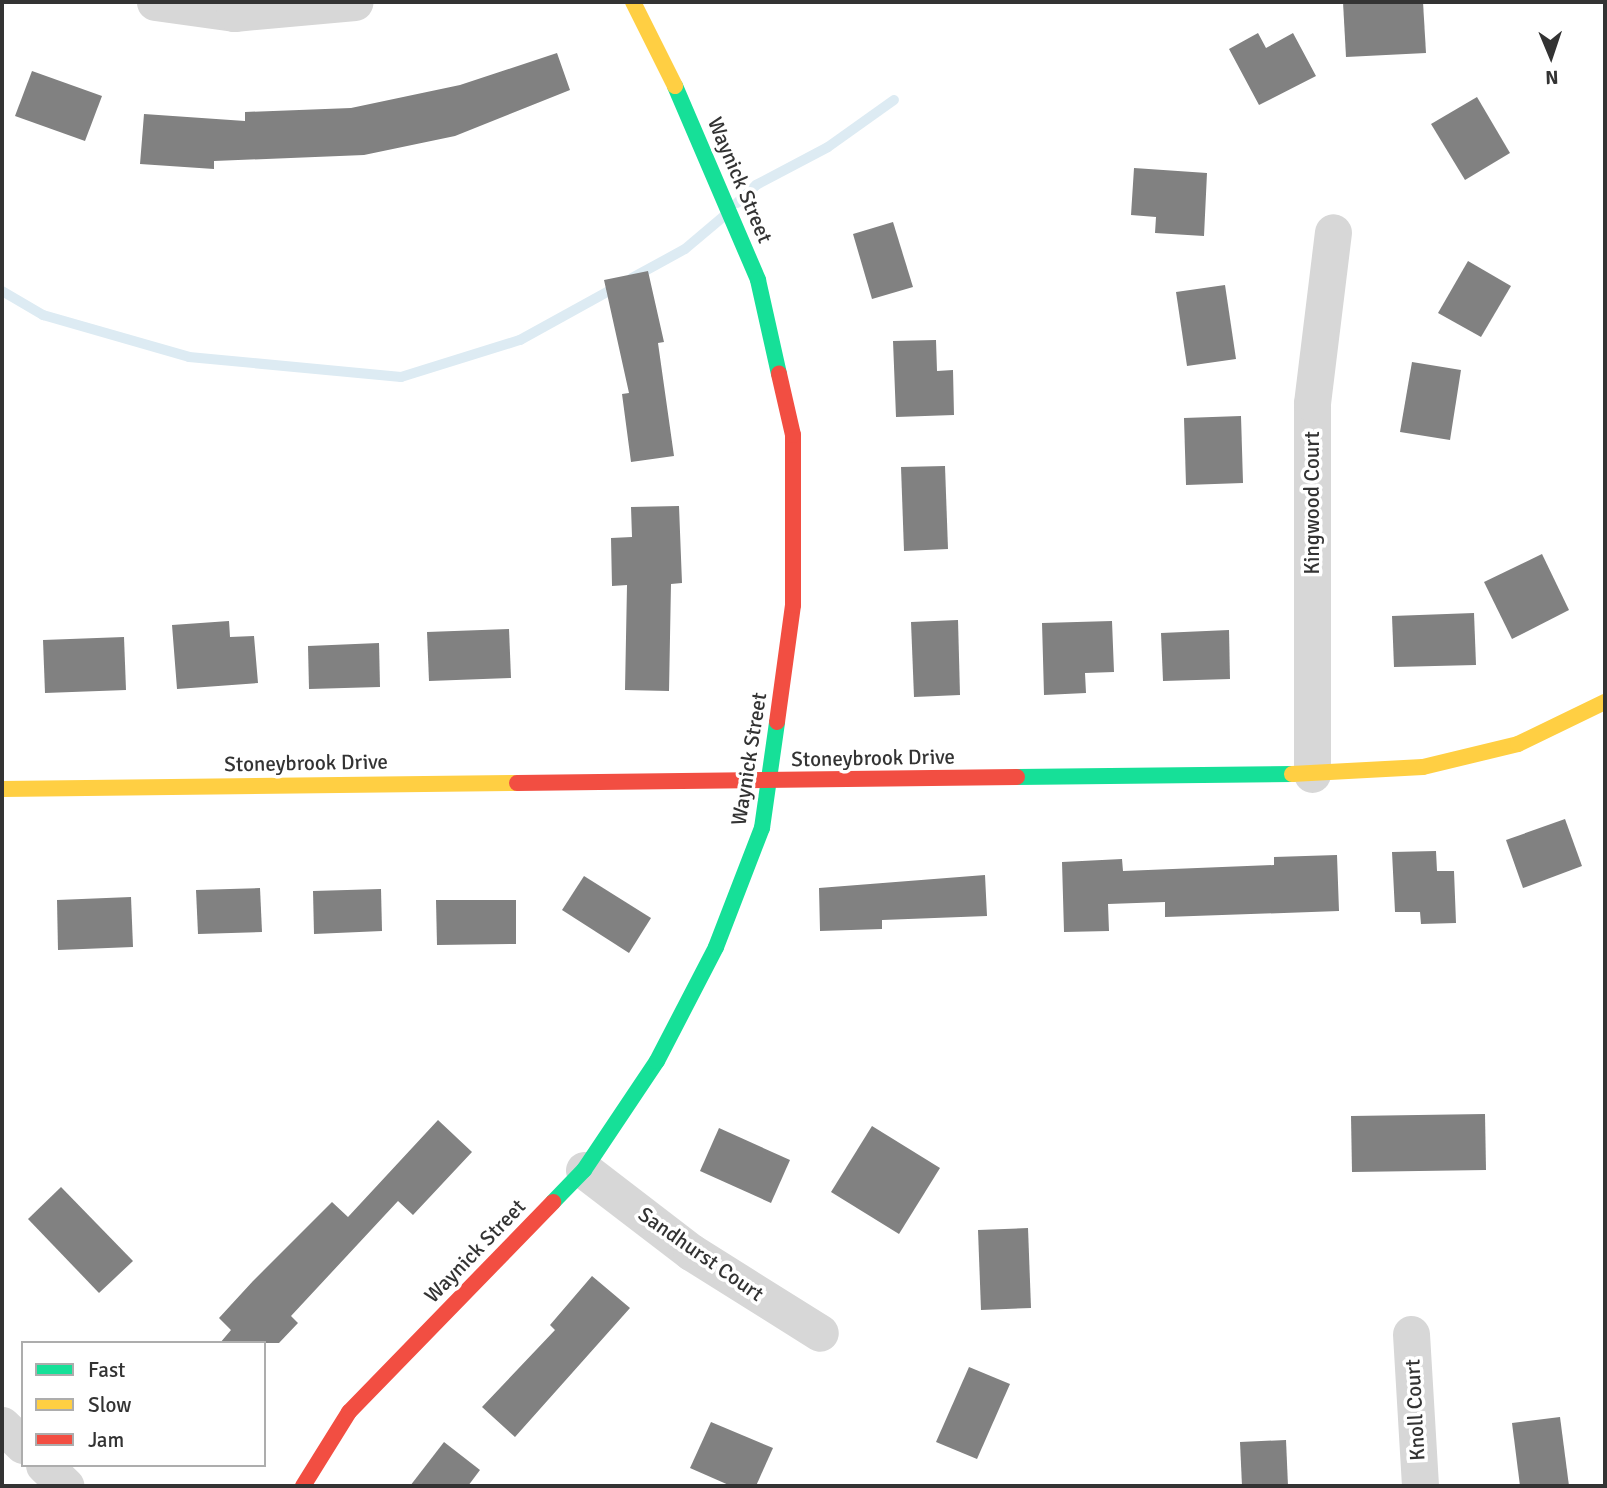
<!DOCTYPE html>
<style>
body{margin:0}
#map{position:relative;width:1607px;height:1488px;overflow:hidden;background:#fff;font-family:Signika,sans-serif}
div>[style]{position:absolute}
.stream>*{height:10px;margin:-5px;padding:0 5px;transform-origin:5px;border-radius:5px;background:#ddebf3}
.building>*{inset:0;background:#818181}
.street>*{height:37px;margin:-18.5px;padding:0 18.5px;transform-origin:18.5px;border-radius:18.5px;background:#d7d7d7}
.fast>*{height:16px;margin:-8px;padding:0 8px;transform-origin:8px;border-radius:8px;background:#16e098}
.slow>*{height:16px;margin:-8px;padding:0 8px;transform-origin:8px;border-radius:8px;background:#ffcf43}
.jam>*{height:16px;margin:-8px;padding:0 8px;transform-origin:8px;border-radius:8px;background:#f24e42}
span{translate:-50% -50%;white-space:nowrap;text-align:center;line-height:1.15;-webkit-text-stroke:7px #fff;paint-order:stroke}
.street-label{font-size:21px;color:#333}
.frame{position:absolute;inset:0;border:4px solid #333;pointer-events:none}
.legend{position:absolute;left:21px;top:1341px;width:245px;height:126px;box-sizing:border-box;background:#fff;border:2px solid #adadad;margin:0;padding:9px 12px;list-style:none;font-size:21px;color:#333}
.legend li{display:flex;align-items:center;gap:14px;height:35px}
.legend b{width:35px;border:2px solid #adadad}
.north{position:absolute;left:1516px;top:21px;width:70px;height:70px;-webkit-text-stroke:5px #fff;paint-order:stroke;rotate:178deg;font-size:19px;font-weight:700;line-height:28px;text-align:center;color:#333}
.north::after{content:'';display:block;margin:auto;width:24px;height:32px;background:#333;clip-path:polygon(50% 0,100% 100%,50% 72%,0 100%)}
</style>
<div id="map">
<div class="stream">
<div style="left:737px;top:203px;width:26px;rotate:-43deg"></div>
<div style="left:756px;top:185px;width:81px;rotate:-27.8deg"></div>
<div style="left:828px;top:147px;width:81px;rotate:-35.5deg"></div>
<div style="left:632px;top:278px;width:60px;rotate:-28.7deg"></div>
<div style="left:685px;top:249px;width:51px;rotate:-40.2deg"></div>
<div style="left:2px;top:291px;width:48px;rotate:30.3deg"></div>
<div style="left:43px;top:315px;width:152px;rotate:16deg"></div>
<div style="left:189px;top:357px;width:213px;rotate:5.4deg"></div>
<div style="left:401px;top:377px;width:125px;rotate:-17.3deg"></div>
<div style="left:520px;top:340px;width:110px;rotate:-28.9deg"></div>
</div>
<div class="building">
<div style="clip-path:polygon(1343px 2px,1423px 2px,1426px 53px,1346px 57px)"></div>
<div style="clip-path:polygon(1258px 33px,1266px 48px,1293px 33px,1316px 76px,1259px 105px,1229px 49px)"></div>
<div style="clip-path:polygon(557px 53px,570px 90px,455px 136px,364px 155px,214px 161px,214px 169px,140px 164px,144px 114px,245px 121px,245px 112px,351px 108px,460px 85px)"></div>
<div style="clip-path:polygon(32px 71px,102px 96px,85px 141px,15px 116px)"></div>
<div style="clip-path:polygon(1477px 97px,1510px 153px,1465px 180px,1431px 124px)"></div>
<div style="clip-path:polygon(1134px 168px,1207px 173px,1204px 236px,1155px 233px,1156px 217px,1131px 215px)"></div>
<div style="clip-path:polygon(893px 222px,913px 287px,872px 299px,853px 234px)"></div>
<div style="clip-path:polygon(1468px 261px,1511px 286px,1481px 337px,1438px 313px)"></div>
<div style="clip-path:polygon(648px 271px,664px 342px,658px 343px,674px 456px,631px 462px,622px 394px,629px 393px,604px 280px)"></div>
<div style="clip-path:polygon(1225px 285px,1236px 359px,1187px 366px,1176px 292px)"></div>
<div style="clip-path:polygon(936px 340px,937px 371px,953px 370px,954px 415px,896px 417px,893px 341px)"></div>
<div style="clip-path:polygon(1412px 362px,1461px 370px,1450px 440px,1400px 432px)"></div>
<div style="clip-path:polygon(1241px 416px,1243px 483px,1186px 485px,1184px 418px)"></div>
<div style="clip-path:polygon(945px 466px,948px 549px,904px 551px,901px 467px)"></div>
<div style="clip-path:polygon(679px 506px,682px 583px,671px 584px,669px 691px,625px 690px,627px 585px,612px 586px,611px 538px,632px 537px,631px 507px)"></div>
<div style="clip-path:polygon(1542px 554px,1569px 610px,1512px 639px,1484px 582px)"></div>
<div style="clip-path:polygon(1474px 613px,1476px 665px,1394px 667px,1392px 616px)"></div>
<div style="clip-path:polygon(958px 620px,960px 695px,914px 697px,911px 622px)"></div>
<div style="clip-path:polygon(229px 621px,230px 637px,254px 636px,258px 683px,177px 689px,172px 625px)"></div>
<div style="clip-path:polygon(1112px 621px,1114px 672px,1085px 673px,1086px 693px,1044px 695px,1042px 623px)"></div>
<div style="clip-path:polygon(509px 629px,511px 678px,429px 681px,427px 632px)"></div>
<div style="clip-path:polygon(1229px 630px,1230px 679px,1163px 681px,1161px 633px)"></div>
<div style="clip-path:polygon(124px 637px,126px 690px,45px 693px,43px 640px)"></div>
<div style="clip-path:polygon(379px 643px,380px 687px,309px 689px,308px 646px)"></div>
<div style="clip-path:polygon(1565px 819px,1582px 866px,1523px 888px,1506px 840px)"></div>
<div style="clip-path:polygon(1436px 851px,1437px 871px,1454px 871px,1456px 923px,1421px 924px,1420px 912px,1395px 912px,1392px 852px)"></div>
<div style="clip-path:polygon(1337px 855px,1339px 911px,1165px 917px,1165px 902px,1108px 904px,1109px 931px,1064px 932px,1062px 862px,1122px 859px,1123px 871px,1274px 865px,1274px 857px)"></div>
<div style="clip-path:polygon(985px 875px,987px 916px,882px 920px,882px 929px,820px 931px,819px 888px)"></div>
<div style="clip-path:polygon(584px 876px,651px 918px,629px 953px,562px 910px)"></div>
<div style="clip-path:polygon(260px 888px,262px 932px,198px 934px,196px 890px)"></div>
<div style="clip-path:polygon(381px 889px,382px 931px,314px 934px,313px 891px)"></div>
<div style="clip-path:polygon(131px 897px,133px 947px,58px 950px,57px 900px)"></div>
<div style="clip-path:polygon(436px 900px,516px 900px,516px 944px,437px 945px)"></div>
<div style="clip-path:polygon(1485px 1114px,1486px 1170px,1352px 1172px,1351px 1116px)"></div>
<div style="clip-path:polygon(438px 1120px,472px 1152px,413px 1215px,398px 1201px,291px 1316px,298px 1323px,279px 1343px,220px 1343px,231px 1330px,219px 1318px,253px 1281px,332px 1202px,348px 1217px)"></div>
<div style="clip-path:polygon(872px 1126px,940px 1168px,899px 1234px,831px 1192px)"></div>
<div style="clip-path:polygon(719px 1128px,790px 1160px,771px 1203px,700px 1171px)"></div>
<div style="clip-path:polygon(61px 1187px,133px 1261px,99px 1293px,28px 1219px)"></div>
<div style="clip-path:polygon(1028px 1228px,1031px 1308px,981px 1310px,978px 1230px)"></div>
<div style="clip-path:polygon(592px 1276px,630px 1308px,515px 1437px,482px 1407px,555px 1330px,550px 1325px)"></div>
<div style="clip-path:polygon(969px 1367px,1010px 1384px,977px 1459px,936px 1442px)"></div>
<div style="clip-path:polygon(1560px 1417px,1569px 1486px,1520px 1486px,1512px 1423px)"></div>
<div style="clip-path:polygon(711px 1422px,773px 1448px,756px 1486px,731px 1486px,690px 1468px)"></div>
<div style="clip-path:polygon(1286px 1440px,1288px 1486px,1242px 1486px,1240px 1442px)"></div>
<div style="clip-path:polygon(444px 1442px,480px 1470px,468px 1486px,410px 1486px)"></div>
</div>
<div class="street">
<div style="left:155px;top:2px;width:80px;rotate:7.9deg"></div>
<div style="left:234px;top:13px;width:121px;rotate:-5.2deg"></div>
<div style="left:1312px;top:774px;width:371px;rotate:-90deg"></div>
<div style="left:1312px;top:403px;width:172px;rotate:-83deg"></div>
<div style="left:584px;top:1170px;width:135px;rotate:37.5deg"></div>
<div style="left:691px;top:1252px;width:152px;rotate:32.1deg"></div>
<div style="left:1411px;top:1334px;width:152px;rotate:86.6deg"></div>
<div style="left:2px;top:1425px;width:29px;rotate:44deg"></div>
<div style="left:44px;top:1465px;width:30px;rotate:44deg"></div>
</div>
<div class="fast">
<div style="left:675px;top:86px;width:211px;rotate:66.8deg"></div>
<div style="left:758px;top:280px;width:96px;rotate:77.4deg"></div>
<div style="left:1017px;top:777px;width:275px;rotate:-0.6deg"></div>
<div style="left:553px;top:1202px;width:45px;rotate:-45.9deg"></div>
<div style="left:584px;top:1170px;width:131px;rotate:-56.2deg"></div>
<div style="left:657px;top:1061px;width:128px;rotate:-62.6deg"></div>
<div style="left:716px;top:947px;width:128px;rotate:-68.9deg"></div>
<div style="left:762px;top:828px;width:107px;rotate:-81.9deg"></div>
</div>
<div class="slow">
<div style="left:633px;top:2px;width:94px;rotate:63.4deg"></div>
<div style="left:1292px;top:774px;width:131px;rotate:-3.1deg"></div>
<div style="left:1423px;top:767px;width:98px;rotate:-13.6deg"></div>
<div style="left:1518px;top:744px;width:97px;rotate:-25.8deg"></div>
<div style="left:2px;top:789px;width:515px;rotate:-0.67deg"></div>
</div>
<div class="jam">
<div style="left:777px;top:722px;width:118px;rotate:-82.2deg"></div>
<div style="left:793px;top:605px;width:170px;rotate:-90deg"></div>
<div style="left:793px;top:435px;width:63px;rotate:-102.9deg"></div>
<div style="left:517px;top:783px;width:500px;rotate:-0.69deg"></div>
<div style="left:303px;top:1486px;width:87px;rotate:-58.1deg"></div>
<div style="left:349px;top:1412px;width:293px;rotate:-45.8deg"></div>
</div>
<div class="street-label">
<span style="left:740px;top:180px;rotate:67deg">Waynick Street</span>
<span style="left:1312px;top:503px;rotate:-90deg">Kingwood Court</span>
<span style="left:873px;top:758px;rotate:-1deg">Stoneybrook Drive</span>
<span style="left:749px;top:759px;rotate:-81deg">Waynick Street</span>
<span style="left:306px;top:763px;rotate:-1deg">Stoneybrook Drive</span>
<span style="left:475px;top:1251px;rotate:-46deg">Waynick Street</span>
<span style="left:701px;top:1254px;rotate:35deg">Sandhurst Court</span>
<span style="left:1415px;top:1410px;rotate:-93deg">Knoll Court</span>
</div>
<div class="frame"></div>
<ul class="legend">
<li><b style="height:9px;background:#16e098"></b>Fast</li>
<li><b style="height:9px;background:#ffcf43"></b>Slow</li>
<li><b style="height:9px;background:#f24e42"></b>Jam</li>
</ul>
<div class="north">N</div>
</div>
